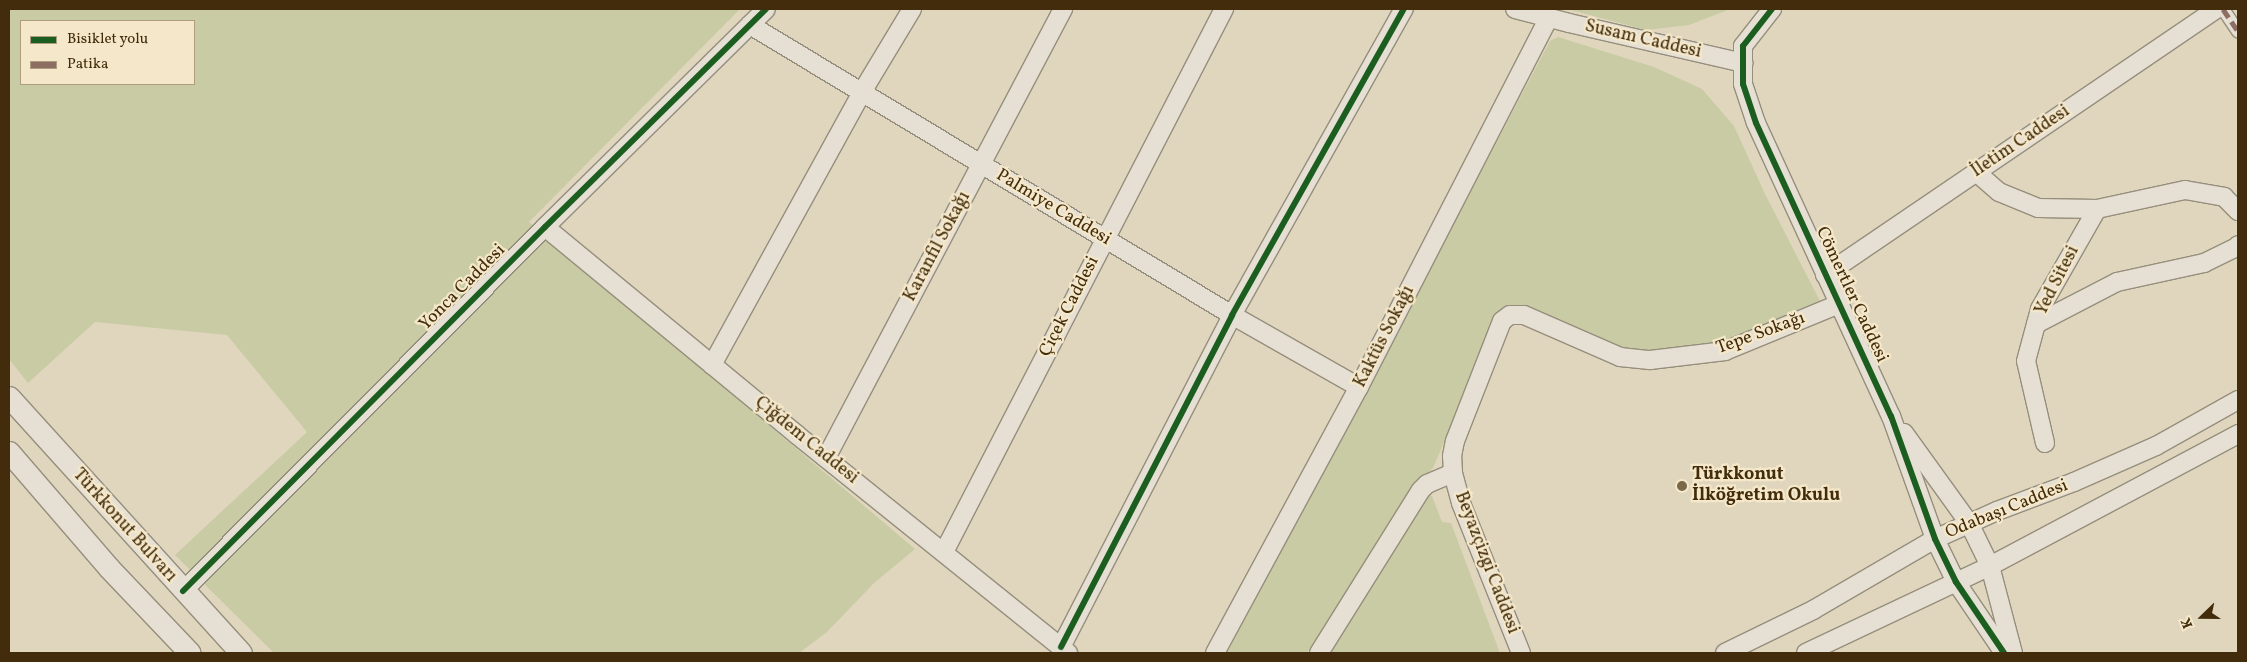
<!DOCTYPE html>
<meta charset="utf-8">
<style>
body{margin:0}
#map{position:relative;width:2247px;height:662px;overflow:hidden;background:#e0d6bd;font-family:Vollkorn,serif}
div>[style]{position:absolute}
.green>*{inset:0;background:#c8cba3}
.roads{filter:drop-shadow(1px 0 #968e7c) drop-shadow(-1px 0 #968e7c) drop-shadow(0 1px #968e7c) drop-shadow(0 -1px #968e7c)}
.pedestrian>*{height:12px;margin:-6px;padding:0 6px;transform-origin:6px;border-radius:6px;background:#e6e0d4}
.minor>*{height:18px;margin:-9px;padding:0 9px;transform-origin:9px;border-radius:9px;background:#e6e0d4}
.tertiary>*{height:21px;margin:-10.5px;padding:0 10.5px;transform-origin:10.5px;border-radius:10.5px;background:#e6e0d4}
.quiet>*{height:5px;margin-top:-2.5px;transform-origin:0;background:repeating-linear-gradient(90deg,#8d6e63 0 10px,transparent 0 15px)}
.cycleway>*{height:6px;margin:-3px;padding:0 3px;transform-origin:3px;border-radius:3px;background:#1b5e20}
.dots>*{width:14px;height:14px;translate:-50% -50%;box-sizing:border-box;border:2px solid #f5e8ca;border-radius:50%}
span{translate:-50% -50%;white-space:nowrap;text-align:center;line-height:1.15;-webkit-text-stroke:4.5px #f5e8ca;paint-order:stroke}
.street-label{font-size:18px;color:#422c0b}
.poi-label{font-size:18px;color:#422c0b;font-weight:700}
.left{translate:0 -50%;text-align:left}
.frame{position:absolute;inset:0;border:10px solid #422c0b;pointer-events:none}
.legend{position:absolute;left:20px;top:20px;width:175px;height:65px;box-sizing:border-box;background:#f5e8ca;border:1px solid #ad9d7e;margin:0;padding:6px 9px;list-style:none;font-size:15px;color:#422c0b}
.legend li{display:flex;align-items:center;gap:10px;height:25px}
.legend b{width:25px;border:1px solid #ad9d7e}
.north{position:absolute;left:2177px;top:592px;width:50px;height:50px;-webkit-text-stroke:4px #f5e8ca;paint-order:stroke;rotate:248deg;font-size:14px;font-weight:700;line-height:20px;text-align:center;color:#422c0b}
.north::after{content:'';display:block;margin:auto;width:18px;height:22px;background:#422c0b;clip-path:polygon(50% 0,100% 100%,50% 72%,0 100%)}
</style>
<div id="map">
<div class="green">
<div style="clip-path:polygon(evenodd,9px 9px,740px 9px,529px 222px,915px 549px,874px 583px,827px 632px,799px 653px,274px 653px,175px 555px,307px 432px,227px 335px,95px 322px,28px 383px,9px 359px,9px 9px,21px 21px,194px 21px,194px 84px,21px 84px,21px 21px)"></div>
<div style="clip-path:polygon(1567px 9px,1730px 9px,1689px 25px,1646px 30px)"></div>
<div style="clip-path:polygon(1558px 37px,1654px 67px,1702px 89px,1734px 126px,1765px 194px,1822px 305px,1718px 345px,1632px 354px,1512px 306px,1498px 316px,1433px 468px,1389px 525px,1307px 653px,1227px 653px,1550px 41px)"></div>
<div style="clip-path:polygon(1428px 495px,1432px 496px,1442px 522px,1451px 523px,1500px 653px,1326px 653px)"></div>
</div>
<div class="roads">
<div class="pedestrian">
<div style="left:2223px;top:9px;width:27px;rotate:56deg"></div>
</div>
<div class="minor">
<div style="left:1515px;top:9px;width:56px;rotate:14.5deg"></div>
<div style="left:1569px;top:23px;width:179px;rotate:12.9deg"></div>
<div style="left:1772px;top:9px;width:47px;rotate:128.1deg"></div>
<div style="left:1743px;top:46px;width:38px;rotate:90deg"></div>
<div style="left:1743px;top:84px;width:41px;rotate:71.6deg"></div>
<div style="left:1756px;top:123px;width:323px;rotate:65.3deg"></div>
<div style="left:1891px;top:416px;width:131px;rotate:70.3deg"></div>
<div style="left:1935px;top:539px;width:48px;rotate:64deg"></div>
<div style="left:1956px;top:582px;width:86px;rotate:55.9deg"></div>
<div style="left:750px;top:25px;width:563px;rotate:31.03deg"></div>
<div style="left:1232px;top:315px;width:146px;rotate:29.6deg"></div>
<div style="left:1976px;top:172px;width:30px;rotate:41deg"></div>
<div style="left:1999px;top:192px;width:42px;rotate:22.3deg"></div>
<div style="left:2038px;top:208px;width:59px;rotate:1deg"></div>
<div style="left:2097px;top:209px;width:90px;rotate:-12.2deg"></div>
<div style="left:2185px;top:190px;width:40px;rotate:10deg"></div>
<div style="left:2224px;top:197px;width:20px;rotate:45deg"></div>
<div style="left:545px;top:227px;width:327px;rotate:39.5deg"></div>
<div style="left:797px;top:435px;width:348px;rotate:38.8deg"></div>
<div style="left:1825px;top:275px;width:473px;rotate:-34.2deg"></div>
<div style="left:2036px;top:324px;width:91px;rotate:-27.4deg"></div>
<div style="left:2117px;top:282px;width:89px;rotate:-12.3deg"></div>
<div style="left:2204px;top:263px;width:37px;rotate:-26deg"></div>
<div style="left:2237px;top:247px;width:2px;rotate:-63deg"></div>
<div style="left:712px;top:365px;width:311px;rotate:-61.2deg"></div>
<div style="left:862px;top:92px;width:97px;rotate:-58.9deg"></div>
<div style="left:1904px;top:433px;width:111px;rotate:54.2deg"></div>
<div style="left:1969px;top:523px;width:48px;rotate:64deg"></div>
<div style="left:1990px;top:566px;width:90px;rotate:75.2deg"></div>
<div style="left:2045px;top:443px;width:84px;rotate:-103deg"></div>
<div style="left:2026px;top:361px;width:54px;rotate:-74.9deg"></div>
<div style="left:2040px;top:309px;width:115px;rotate:-60.3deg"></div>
<div style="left:826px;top:458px;width:508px;rotate:-62.17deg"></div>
<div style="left:944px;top:552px;width:611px;rotate:-62.72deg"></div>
<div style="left:183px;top:591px;width:513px;rotate:-45.16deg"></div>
<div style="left:545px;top:227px;width:310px;rotate:-44.6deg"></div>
<div style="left:1061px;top:647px;width:373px;rotate:-62.7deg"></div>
<div style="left:1232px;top:315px;width:351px;rotate:-60.7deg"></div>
<div style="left:1215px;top:653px;width:302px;rotate:-61.6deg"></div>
<div style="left:1359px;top:387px;width:415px;rotate:-62.8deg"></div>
<div style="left:1319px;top:653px;width:192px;rotate:-58deg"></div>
<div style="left:1421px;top:490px;width:8px;rotate:-45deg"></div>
<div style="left:1427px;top:484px;width:28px;rotate:-23deg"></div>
<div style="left:1521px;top:653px;width:162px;rotate:-111.8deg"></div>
<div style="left:1461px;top:503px;width:31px;rotate:-105deg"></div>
<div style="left:1453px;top:473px;width:17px;rotate:-93deg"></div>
<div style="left:1452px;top:456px;width:15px;rotate:-79deg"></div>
<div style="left:1455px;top:441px;width:129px;rotate:-68.6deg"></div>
<div style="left:1502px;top:321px;width:10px;rotate:-37deg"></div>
<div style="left:1510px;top:315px;width:14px"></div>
<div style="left:1524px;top:315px;width:105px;rotate:23.6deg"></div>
<div style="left:1620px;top:357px;width:30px;rotate:6deg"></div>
<div style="left:1650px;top:360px;width:76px;rotate:-6.8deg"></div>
<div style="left:1725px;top:351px;width:123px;rotate:-22.4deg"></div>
<div style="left:1725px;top:653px;width:98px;rotate:-26deg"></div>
<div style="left:1813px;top:610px;width:141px;rotate:-30.2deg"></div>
<div style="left:1935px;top:539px;width:68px;rotate:-24.3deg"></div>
<div style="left:1997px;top:511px;width:82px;rotate:-20.6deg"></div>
<div style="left:2074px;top:482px;width:90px;rotate:-23.7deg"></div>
<div style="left:2156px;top:446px;width:94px;rotate:-29.3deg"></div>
<div style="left:1806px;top:653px;width:204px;rotate:-25.3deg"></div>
<div style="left:1990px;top:566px;width:281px;rotate:-28deg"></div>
</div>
<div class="tertiary">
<div style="left:9px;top:397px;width:345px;rotate:47.8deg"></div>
<div style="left:9px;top:452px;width:153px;rotate:49.2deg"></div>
<div style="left:109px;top:568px;width:117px;rotate:46.4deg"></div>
</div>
</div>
<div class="quiet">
<div style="left:2223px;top:9px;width:27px;rotate:56deg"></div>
</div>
<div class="cycleway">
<div style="left:1772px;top:9px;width:47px;rotate:128.1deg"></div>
<div style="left:1743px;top:46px;width:38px;rotate:90deg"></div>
<div style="left:1743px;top:84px;width:41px;rotate:71.6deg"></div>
<div style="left:1756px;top:123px;width:323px;rotate:65.3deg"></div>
<div style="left:1891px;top:416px;width:131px;rotate:70.3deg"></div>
<div style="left:1935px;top:539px;width:48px;rotate:64deg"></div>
<div style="left:1956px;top:582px;width:86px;rotate:55.9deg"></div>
<div style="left:183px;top:591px;width:513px;rotate:-45.16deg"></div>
<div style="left:545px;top:227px;width:310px;rotate:-44.6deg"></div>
<div style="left:1061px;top:647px;width:373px;rotate:-62.7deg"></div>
<div style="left:1232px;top:315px;width:351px;rotate:-60.7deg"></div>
</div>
<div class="dots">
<div style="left:1682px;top:486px;background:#796849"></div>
</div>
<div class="street-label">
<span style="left:1643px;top:40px;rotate:13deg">Susam Caddesi</span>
<span style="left:2021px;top:142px;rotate:-34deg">İletim Caddesi</span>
<span style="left:1053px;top:208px;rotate:31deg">Palmiye Caddesi</span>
<span style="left:938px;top:247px;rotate:-62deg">Karanfil Sokağı</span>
<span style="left:2058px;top:281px;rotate:-63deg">Yed Sitesi</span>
<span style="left:463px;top:288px;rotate:-45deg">Yonca Caddesi</span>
<span style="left:1851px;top:295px;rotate:65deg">Cömertler Caddesi</span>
<span style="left:1070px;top:307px;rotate:-63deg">Çiçek Caddesi</span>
<span style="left:1761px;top:334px;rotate:-20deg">Tepe Sokağı</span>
<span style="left:1385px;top:337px;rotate:-63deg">Kaktüs Sokağı</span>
<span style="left:806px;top:441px;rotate:39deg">Çiğdem Caddesi</span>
<span style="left:2007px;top:510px;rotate:-22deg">Odabaşı Caddesi</span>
<span style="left:124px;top:526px;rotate:48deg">Türkkonut Bulvarı</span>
<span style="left:1486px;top:563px;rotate:69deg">Beyazçizgi Caddesi</span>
</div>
<div class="poi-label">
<span class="left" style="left:1692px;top:486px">Türkkonut<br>İlköğretim Okulu</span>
</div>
<div class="frame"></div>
<ul class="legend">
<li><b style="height:6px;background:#1b5e20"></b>Bisiklet yolu</li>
<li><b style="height:6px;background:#8d6e63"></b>Patika</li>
</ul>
<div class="north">K</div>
</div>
